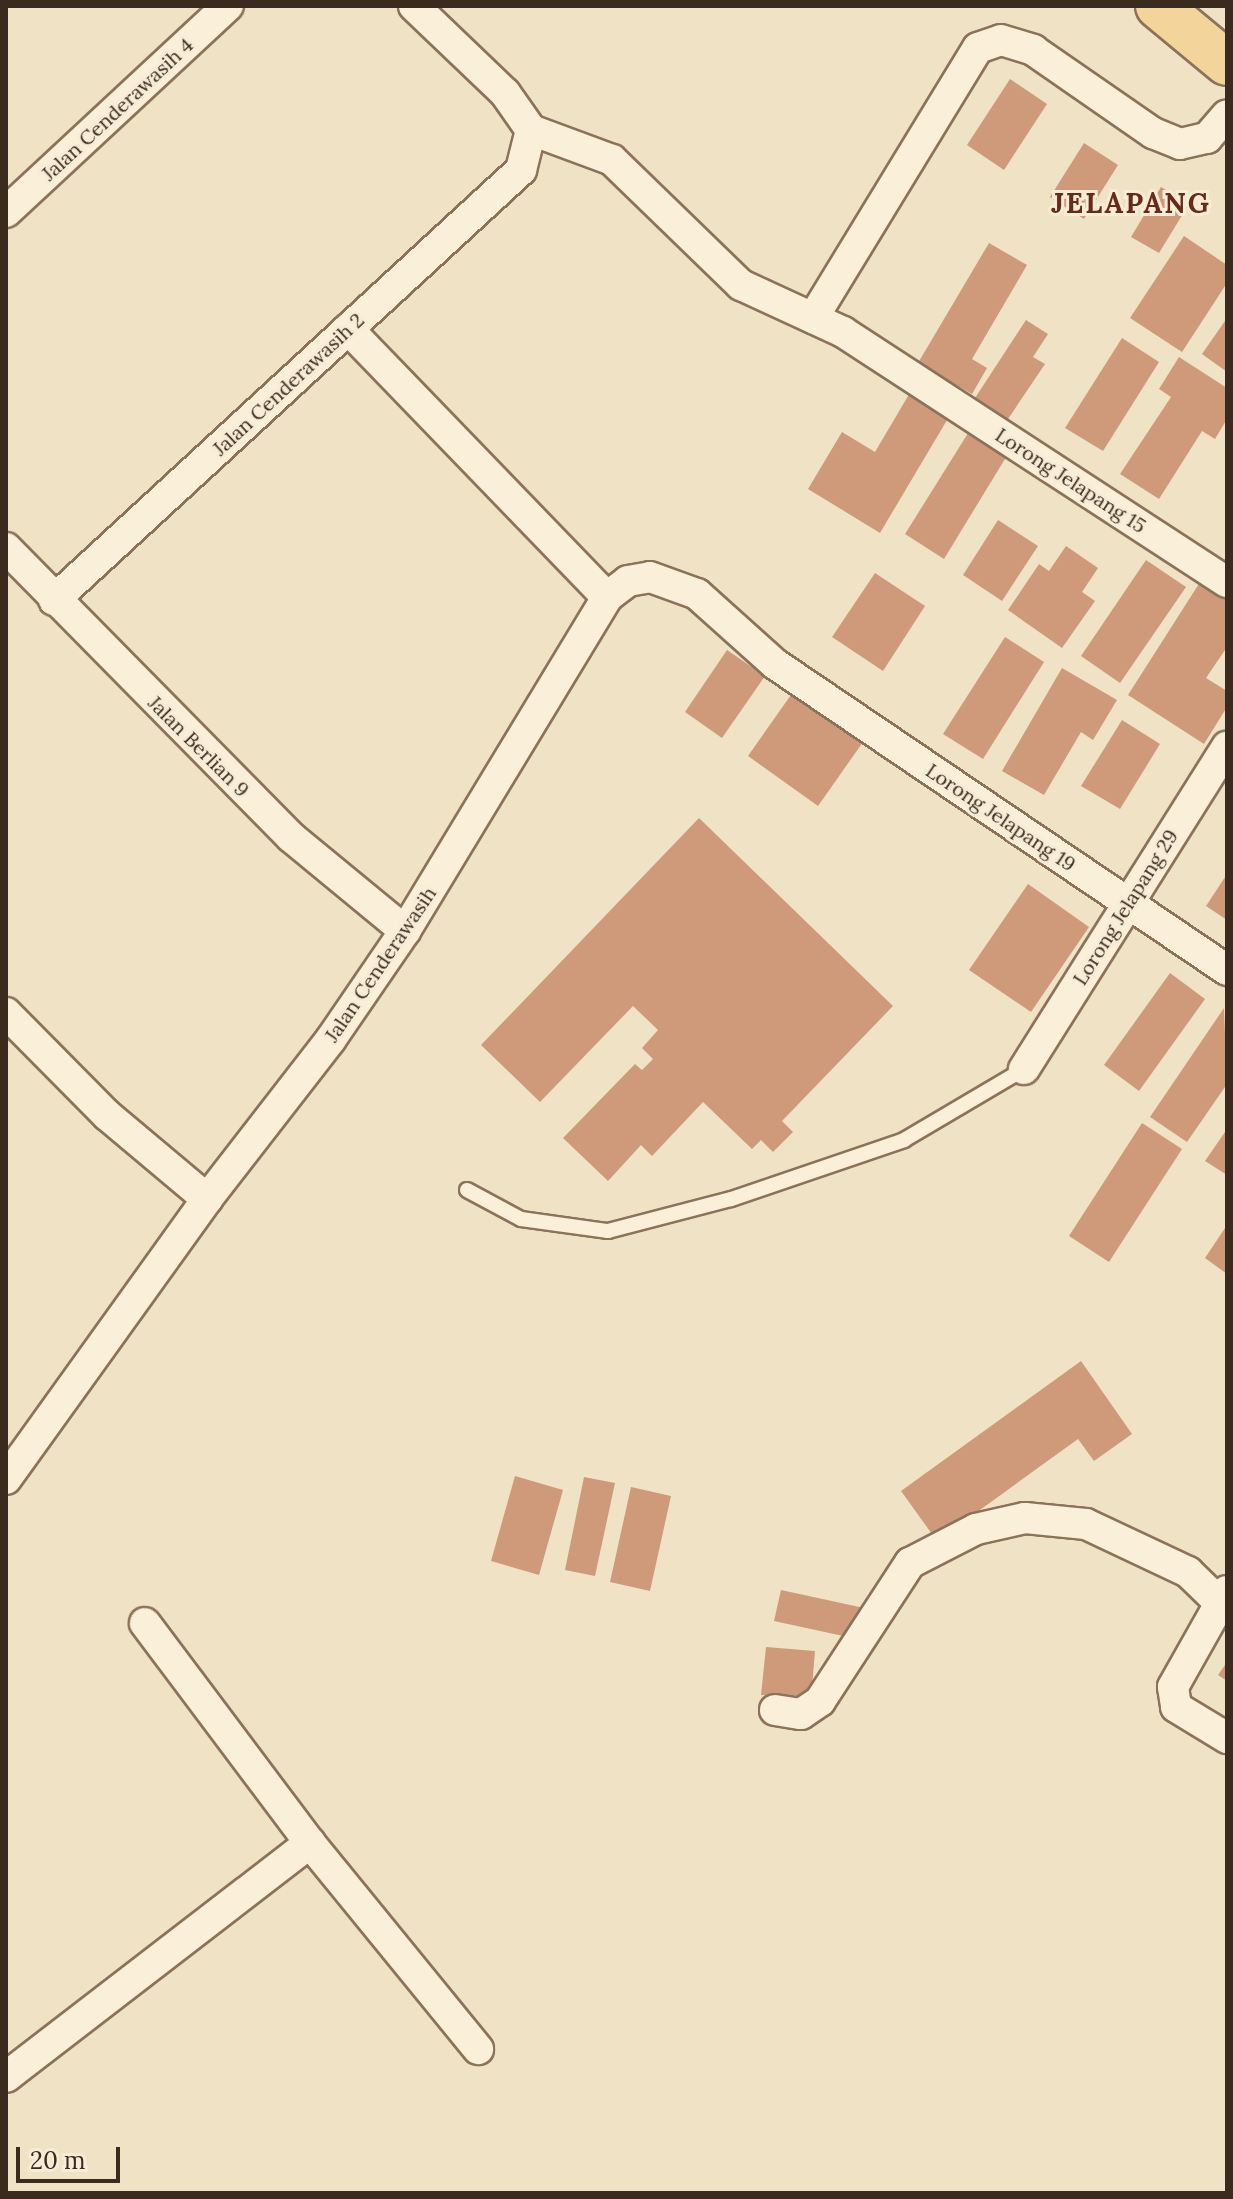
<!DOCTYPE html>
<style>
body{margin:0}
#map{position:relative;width:1233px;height:2199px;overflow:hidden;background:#f0e2c5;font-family:Lora,serif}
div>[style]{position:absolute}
.building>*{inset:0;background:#cf9a7a}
.roads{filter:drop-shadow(2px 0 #8b735a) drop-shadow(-2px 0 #8b735a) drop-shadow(0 2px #8b735a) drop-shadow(0 -2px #8b735a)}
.service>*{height:14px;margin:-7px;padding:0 7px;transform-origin:7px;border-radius:7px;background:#faefd9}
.minor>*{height:30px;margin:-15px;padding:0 15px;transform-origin:15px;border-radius:15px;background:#faefd9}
.primary>*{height:44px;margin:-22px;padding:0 22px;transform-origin:22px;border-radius:22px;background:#f3d59c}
span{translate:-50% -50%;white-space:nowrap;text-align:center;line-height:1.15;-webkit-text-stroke:6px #f7ecd5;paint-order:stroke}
.street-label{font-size:20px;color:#3b2b1f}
.district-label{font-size:28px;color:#692a1d;font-weight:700;letter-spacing:2px}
.frame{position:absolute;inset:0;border:8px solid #3b2b1f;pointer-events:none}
.scale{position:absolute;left:16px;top:2147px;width:104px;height:36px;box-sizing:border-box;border:4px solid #3b2b1f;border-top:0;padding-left:10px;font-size:24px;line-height:28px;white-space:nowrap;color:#3b2b1f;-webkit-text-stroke:6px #f7ecd5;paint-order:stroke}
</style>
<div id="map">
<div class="building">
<div style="clip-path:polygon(1010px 79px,1047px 104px,1004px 170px,967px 145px)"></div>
<div style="clip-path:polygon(1084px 143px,1118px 165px,1084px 219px,1050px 197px)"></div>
<div style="clip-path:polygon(1161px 187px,1189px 204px,1159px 253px,1131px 237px)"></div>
<div style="clip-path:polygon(1184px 236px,1227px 265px,1227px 283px,1182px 352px,1130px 318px)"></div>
<div style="clip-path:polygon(989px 243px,1027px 265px,972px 359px,987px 368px,972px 394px,918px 363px)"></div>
<div style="clip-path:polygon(1227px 318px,1227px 372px,1202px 354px)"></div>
<div style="clip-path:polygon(1026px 320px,1048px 334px,1033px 357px,1045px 364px,1008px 419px,975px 398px)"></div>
<div style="clip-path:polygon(1122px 338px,1159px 362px,1103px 451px,1065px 428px)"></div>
<div style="clip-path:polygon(1179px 357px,1227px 388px,1227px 419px,1215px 439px,1202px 431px,1159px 499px,1120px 474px,1171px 397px,1159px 389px)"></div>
<div style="clip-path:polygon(911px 391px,950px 415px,880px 533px,808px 489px,842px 432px,875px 452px)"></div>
<div style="clip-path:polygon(970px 430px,1008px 454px,944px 559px,905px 534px)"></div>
<div style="clip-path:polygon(998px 520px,1038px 546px,1002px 601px,963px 575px)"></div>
<div style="clip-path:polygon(1066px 546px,1098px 568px,1082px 592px,1095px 601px,1062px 648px,1008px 610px,1039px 564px,1049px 571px)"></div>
<div style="clip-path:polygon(1146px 560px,1186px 587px,1120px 683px,1081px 656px)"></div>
<div style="clip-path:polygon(875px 573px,925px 606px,883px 671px,832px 637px)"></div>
<div style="clip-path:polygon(1202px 579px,1227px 595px,1227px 647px,1206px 678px,1227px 691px,1227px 707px,1204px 744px,1128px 695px)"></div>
<div style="clip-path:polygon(1005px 637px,1044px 662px,983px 759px,943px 734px)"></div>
<div style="clip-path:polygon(727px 650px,765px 676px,722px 738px,685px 712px)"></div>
<div style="clip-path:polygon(1062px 668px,1117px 700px,1093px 740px,1081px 732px,1044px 795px,1002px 771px)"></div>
<div style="clip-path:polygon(793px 692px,863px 742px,818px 806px,748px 756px)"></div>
<div style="clip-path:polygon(1122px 720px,1160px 744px,1120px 809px,1081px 786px)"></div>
<div style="clip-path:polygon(699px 818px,893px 1006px,782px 1121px,793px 1132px,773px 1152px,761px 1140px,752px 1149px,703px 1102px,652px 1156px,641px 1145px,608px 1181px,563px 1138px,635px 1064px,642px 1070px,653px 1059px,642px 1048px,658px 1030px,633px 1006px,540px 1102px,481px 1045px)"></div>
<div style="clip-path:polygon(1227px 874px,1227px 920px,1206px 906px)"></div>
<div style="clip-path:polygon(1028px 884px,1089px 927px,1031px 1012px,969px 970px)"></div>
<div style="clip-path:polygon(1170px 973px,1205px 999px,1139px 1091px,1104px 1065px)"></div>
<div style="clip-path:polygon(1224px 1008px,1227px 1084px,1187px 1142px,1150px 1117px)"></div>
<div style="clip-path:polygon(1142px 1123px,1182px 1149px,1109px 1262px,1069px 1236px)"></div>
<div style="clip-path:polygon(1227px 1129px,1227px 1175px,1205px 1161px)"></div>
<div style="clip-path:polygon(1227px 1225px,1227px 1274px,1205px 1258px)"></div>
<div style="clip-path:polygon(1081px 1361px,1132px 1434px,1094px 1461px,1078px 1439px,937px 1541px,901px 1491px)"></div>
<div style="clip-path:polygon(515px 1476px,563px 1490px,539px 1575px,491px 1561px)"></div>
<div style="clip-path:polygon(584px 1477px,615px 1483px,595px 1576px,565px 1570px)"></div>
<div style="clip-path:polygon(631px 1487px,671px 1496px,650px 1591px,610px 1582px)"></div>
<div style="clip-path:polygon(781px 1590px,864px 1608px,857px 1639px,774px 1621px)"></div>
<div style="clip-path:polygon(766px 1647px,815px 1651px,811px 1699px,761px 1695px)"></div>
<div style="clip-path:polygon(1227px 1662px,1227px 1681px,1218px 1675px)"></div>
</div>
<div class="roads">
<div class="service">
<div style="left:467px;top:1190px;width:61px;rotate:28.2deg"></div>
<div style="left:521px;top:1219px;width:88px;rotate:7.9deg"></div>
<div style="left:608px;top:1231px;width:127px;rotate:-14.6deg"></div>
<div style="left:731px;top:1199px;width:183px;rotate:-18.8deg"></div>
<div style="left:904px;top:1140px;width:139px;rotate:-30.6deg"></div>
</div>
<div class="minor">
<div style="left:531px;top:130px;width:86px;rotate:20.3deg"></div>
<div style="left:612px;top:160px;width:180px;rotate:44.1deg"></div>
<div style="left:741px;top:285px;width:112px;rotate:24.7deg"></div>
<div style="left:843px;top:332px;width:458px;rotate:33.1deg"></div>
<div style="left:6px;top:212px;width:303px;rotate:-42.9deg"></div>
<div style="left:813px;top:318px;width:316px;rotate:-58.6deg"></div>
<div style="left:978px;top:48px;width:24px;rotate:-19deg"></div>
<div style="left:1001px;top:40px;width:34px;rotate:17deg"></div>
<div style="left:1033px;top:50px;width:146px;rotate:34.7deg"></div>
<div style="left:1153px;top:133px;width:29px;rotate:22deg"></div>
<div style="left:1180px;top:144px;width:28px;rotate:-13deg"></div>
<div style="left:1207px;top:138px;width:30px;rotate:-49deg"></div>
<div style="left:348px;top:329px;width:373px;rotate:46deg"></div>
<div style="left:6px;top:548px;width:406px;rotate:45.4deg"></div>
<div style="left:291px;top:837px;width:148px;rotate:39.5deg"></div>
<div style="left:54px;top:600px;width:635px;rotate:-42.64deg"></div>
<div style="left:521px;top:170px;width:41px;rotate:-76deg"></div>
<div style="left:531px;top:130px;width:45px;rotate:-125.1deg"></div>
<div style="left:505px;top:93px;width:126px;rotate:-136.3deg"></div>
<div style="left:6px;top:1013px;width:144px;rotate:45.3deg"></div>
<div style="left:107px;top:1115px;width:131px;rotate:40deg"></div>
<div style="left:1024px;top:1069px;width:381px;rotate:-57.8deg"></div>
<div style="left:6px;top:1479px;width:345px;rotate:-54.3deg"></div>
<div style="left:207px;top:1199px;width:202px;rotate:-52.2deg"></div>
<div style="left:331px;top:1039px;width:131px;rotate:-55.6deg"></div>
<div style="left:405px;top:931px;width:390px;rotate:-58.8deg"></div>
<div style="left:607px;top:597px;width:26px;rotate:-37deg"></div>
<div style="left:628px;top:581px;width:22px;rotate:-10deg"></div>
<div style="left:650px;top:577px;width:50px;rotate:19.9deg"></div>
<div style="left:697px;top:594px;width:105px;rotate:41.9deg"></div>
<div style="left:775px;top:664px;width:546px;rotate:34.1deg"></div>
<div style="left:1227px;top:1591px;width:110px;rotate:119.4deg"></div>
<div style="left:1173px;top:1687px;width:20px;rotate:81deg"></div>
<div style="left:1176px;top:1707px;width:60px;rotate:31.3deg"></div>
<div style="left:775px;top:1710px;width:26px;rotate:9deg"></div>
<div style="left:801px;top:1714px;width:23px;rotate:-34deg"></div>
<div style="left:820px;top:1701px;width:165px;rotate:-56.9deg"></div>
<div style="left:910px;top:1563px;width:74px;rotate:-27.3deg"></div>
<div style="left:976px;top:1529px;width:50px;rotate:-12.7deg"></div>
<div style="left:1025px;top:1518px;width:61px;rotate:5.6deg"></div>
<div style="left:1086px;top:1524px;width:113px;rotate:25.2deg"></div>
<div style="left:1188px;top:1572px;width:43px;rotate:44.1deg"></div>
<div style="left:310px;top:1843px;width:266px;rotate:50.8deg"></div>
<div style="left:6px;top:2077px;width:384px;rotate:-37.6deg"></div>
<div style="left:310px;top:1843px;width:275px;rotate:-126.9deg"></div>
</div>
<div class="primary">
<div style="left:1158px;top:6px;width:89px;rotate:39.6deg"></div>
</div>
</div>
<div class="street-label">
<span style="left:117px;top:109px;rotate:-43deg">Jalan Cenderawasih 4</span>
<span style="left:288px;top:384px;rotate:-43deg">Jalan Cenderawasih 2</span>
<span style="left:1071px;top:480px;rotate:33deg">Lorong Jelapang 15</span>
<span style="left:199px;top:746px;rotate:45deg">Jalan Berlian 9</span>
<span style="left:1001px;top:817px;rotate:34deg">Lorong Jelapang 19</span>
<span style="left:1125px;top:907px;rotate:-58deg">Lorong Jelapang 29</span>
<span style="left:380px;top:964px;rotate:-56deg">Jalan Cenderawasih</span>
</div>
<div class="district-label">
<span style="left:1131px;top:203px">JELAPANG</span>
</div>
<div class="frame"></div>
<div class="scale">20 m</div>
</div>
